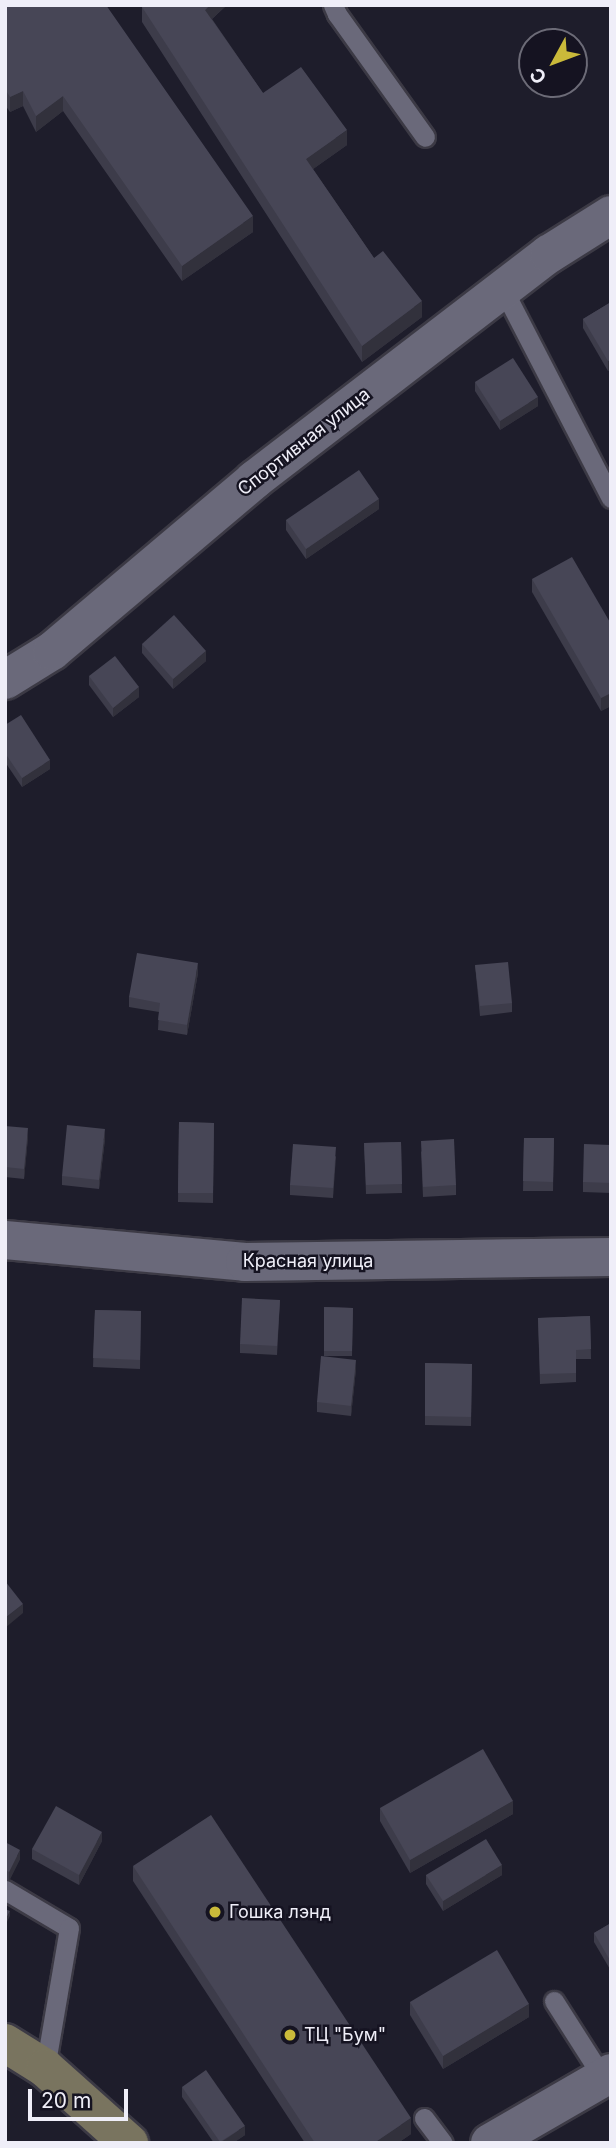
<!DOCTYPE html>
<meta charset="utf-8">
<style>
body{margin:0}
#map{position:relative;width:616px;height:2148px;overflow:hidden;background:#1e1d2b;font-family:Inter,sans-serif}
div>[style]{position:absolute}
.roads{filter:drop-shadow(2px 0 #3c3a45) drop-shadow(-2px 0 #3c3a45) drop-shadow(0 2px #3c3a45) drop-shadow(0 -2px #3c3a45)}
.lane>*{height:19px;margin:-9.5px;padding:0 9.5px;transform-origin:9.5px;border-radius:9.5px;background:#6a697a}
.street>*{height:38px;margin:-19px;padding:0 19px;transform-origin:19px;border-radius:19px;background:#6a697a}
.secondary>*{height:38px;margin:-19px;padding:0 19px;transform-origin:19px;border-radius:19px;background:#79745f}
.wall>*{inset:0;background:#3d3c4a}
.shaded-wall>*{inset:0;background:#32313c}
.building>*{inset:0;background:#474656}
.dots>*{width:19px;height:19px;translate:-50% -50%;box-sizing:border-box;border:4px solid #151321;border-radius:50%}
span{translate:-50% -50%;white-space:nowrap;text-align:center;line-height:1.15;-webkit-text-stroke:5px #151321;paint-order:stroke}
.street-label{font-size:18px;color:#efeef8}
.poi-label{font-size:18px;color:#efeef8}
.left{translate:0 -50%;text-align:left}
.frame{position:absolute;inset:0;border:7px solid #efeef8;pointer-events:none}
.north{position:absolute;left:518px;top:28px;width:70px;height:70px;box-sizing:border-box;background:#151321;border:2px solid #6c6b77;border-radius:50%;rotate:229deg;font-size:19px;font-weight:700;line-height:28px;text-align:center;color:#efeef8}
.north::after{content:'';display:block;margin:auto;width:24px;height:32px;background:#caba3a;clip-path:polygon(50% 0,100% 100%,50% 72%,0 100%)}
.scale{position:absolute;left:28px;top:2089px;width:100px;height:32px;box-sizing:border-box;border:4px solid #efeef8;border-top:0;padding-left:9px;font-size:21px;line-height:24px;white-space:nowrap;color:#efeef8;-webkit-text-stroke:5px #151321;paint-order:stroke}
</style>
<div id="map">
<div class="roads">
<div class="lane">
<div style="left:333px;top:5px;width:10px;rotate:66deg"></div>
<div style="left:337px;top:14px;width:151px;rotate:54.4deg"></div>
<div style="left:503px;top:289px;width:235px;rotate:62.7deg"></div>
<div style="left:5px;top:1890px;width:74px;rotate:30.7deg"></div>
<div style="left:69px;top:1928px;width:142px;rotate:99.7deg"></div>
<div style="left:554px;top:2001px;width:91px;rotate:57.5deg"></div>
<div style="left:424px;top:2118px;width:31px;rotate:53deg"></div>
</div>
<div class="street">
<div style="left:5px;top:680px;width:55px;rotate:-31.7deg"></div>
<div style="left:52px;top:651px;width:265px;rotate:-40.2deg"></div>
<div style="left:254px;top:480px;width:372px;rotate:-37.5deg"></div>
<div style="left:549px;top:254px;width:73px;rotate:-32.2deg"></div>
<div style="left:5px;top:1240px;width:241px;rotate:5.2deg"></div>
<div style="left:245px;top:1262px;width:366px;rotate:-0.8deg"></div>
<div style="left:490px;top:2143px;width:140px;rotate:-30deg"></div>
</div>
<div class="secondary">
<div style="left:5px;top:2043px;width:47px;rotate:32deg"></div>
<div style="left:45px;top:2068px;width:113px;rotate:41.8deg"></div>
</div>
</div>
<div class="wall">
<div style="clip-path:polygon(5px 5px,253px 232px,182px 281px,63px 111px,36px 132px,23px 106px,10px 112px,5px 105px)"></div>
<div style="clip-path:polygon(227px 5px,212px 19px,263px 93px,347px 145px,313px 169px,374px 258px,422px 317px,362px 362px,142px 22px,142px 7px)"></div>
<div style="clip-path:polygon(611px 302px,611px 369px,608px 371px,583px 328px,583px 319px)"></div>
<div style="clip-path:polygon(475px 382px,538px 406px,500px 430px,475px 391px)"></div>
<div style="clip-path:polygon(379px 509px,306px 559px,286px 530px,286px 520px)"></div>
<div style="clip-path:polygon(532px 579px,611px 624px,611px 706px,601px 711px,532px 592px)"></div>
<div style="clip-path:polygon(142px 644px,206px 661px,173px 689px,142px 653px)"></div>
<div style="clip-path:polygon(89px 676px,139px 697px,113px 717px,89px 685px)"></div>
<div style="clip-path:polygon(5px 725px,50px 769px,22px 787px,5px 762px)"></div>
<div style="clip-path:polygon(475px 965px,512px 1003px,512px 1012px,480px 1016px)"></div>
<div style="clip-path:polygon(198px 973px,187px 1035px,158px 1030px,159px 1012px,129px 1007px,129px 997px)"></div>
<div style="clip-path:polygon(179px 1122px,214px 1123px,213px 1203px,178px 1202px)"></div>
<div style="clip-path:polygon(5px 1126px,28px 1137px,24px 1179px,5px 1177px)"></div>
<div style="clip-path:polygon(524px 1138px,554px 1138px,553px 1191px,523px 1191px)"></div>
<div style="clip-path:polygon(105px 1139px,99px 1189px,62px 1185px,62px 1176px)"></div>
<div style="clip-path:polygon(401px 1142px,402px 1193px,366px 1194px,364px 1143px)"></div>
<div style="clip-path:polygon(611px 1145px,611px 1193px,583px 1192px,583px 1182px)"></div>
<div style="clip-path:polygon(421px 1151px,456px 1185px,456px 1195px,423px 1197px)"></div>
<div style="clip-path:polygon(336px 1156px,333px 1198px,290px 1195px,290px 1185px)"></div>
<div style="clip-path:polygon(280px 1300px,277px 1355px,240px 1353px,240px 1344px)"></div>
<div style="clip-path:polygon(324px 1307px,353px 1308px,352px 1356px,324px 1356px)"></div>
<div style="clip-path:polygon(95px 1310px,141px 1311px,140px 1369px,93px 1367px)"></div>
<div style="clip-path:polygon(590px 1316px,591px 1359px,576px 1359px,576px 1382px,540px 1384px,538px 1318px)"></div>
<div style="clip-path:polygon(425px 1363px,472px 1364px,471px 1426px,425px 1425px)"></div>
<div style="clip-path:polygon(356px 1369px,351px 1416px,317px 1412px,317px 1402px)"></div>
<div style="clip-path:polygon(380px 1808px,513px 1814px,410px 1873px,380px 1821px)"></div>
<div style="clip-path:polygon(102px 1841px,79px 1885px,32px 1859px,32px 1849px)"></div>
<div style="clip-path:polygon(5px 1842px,20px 1859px,9px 1881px,5px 1880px)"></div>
<div style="clip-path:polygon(133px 1866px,411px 2134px,398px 2143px,305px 2143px,133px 1881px)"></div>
<div style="clip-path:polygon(426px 1875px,502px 1875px,443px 1911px,426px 1884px)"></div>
<div style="clip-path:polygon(611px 1923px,611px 1971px,594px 1942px,594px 1933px)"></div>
<div style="clip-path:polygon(410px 2002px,529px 2017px,443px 2069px,410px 2015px)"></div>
<div style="clip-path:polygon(182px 2087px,245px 2135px,233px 2143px,214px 2143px,182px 2097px)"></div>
</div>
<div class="shaded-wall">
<div style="clip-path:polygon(210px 5px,227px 5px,205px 25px,205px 10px)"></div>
<div style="clip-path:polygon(23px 91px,23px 106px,10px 112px,10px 97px)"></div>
<div style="clip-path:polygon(63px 96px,63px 111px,36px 132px,36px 116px)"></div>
<div style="clip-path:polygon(347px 130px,347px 145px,306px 174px,306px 159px)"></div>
<div style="clip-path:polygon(253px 216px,253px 232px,182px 281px,182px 266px)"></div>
<div style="clip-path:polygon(422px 301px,422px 317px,362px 362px,362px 346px)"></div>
<div style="clip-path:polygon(611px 360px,611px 369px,608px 371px,608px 361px)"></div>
<div style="clip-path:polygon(538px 397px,538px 406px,500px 430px,500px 421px)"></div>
<div style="clip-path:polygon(379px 499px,379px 509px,306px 559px,306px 549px)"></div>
<div style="clip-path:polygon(206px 651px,206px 661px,173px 689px,173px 679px)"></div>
<div style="clip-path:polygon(139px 687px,139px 697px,113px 717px,113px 708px)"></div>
<div style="clip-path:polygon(611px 693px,611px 706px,601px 711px,601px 698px)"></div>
<div style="clip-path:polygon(50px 760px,50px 769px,22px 787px,22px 778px)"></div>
<div style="clip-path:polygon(198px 963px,198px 973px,187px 1035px,187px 1025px)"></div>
<div style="clip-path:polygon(28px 1128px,28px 1137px,24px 1179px,24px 1169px)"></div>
<div style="clip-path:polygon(105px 1129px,105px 1139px,99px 1189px,99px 1180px)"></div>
<div style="clip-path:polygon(356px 1360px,356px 1369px,351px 1416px,351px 1406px)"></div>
<div style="clip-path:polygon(23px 1604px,23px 1613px,5px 1628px,5px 1618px)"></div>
<div style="clip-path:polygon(513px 1801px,513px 1814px,410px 1873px,410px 1860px)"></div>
<div style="clip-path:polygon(102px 1832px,102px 1841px,79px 1885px,79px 1875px)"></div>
<div style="clip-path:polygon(20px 1850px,20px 1859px,9px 1881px,9px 1872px)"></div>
<div style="clip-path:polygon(502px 1865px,502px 1875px,443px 1911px,443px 1901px)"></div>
<div style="clip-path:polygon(10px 1911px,10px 1916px,5px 1926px,5px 1921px)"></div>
<div style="clip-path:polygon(529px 2004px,529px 2017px,443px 2069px,443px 2056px)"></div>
<div style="clip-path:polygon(411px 2118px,411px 2134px,398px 2143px,374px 2143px)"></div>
<div style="clip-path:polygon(245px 2126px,245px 2135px,233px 2143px,220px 2143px)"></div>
</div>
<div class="building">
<div style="clip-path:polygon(5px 5px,106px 5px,253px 216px,182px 266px,63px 96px,36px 116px,23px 91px,10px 97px,5px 89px)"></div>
<div style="clip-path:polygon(144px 5px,210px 5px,205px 10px,263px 93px,301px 67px,347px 130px,306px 159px,374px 258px,383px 251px,422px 301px,362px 346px,142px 7px)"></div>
<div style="clip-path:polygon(611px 302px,611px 360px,608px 361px,583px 319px)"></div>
<div style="clip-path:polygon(513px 358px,538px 397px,500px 421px,475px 382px)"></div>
<div style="clip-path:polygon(359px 470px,379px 499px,306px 549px,286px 520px)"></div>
<div style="clip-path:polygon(572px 557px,611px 624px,611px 693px,601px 698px,532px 579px)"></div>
<div style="clip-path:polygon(174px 615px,206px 651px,173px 679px,142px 644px)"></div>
<div style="clip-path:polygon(115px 656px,139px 687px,113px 708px,89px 676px)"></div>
<div style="clip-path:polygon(21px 715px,50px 760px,22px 778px,5px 753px,5px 725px)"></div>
<div style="clip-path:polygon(137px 953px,198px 963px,187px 1025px,158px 1020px,160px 1003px,129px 997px)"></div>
<div style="clip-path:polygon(508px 962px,512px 1003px,480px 1006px,475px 965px)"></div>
<div style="clip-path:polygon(179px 1122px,214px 1123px,213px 1193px,178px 1193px)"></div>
<div style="clip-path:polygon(67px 1125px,105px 1129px,99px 1180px,62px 1176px)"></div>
<div style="clip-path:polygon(5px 1126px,28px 1128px,24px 1169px,5px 1167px)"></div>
<div style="clip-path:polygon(524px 1138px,554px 1138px,553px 1182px,523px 1181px)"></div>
<div style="clip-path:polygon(454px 1139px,456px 1185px,423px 1187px,421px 1141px)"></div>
<div style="clip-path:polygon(401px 1142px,402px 1184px,366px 1185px,364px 1143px)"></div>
<div style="clip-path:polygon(293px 1144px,336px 1147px,333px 1188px,290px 1185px)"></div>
<div style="clip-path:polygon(584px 1144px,611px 1145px,611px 1183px,583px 1182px)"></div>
<div style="clip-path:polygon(242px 1298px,280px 1300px,277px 1346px,240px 1344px)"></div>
<div style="clip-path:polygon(324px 1307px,353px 1308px,352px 1351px,324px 1351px)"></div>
<div style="clip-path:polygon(95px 1310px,141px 1311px,140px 1360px,93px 1358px)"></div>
<div style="clip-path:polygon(590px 1316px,591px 1349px,576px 1350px,576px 1373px,540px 1374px,538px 1318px)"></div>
<div style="clip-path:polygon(321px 1356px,356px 1360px,351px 1406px,317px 1402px)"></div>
<div style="clip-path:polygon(425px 1363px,472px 1364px,471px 1417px,425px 1416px)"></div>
<div style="clip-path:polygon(5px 1581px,23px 1604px,5px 1618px)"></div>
<div style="clip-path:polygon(483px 1749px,513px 1801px,410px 1860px,380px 1808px)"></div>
<div style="clip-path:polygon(56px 1806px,102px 1832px,79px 1875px,32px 1849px)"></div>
<div style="clip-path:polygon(211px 1815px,411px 2118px,374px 2143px,315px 2143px,133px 1866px)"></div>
<div style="clip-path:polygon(486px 1839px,502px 1865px,443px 1901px,426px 1875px)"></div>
<div style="clip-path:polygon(5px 1842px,20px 1850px,9px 1872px,5px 1870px)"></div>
<div style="clip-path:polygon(5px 1909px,10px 1911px,5px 1921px)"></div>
<div style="clip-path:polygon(611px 1923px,611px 1962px,594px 1933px)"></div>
<div style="clip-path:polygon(497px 1950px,529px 2004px,443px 2056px,410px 2002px)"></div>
<div style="clip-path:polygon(206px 2070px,245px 2126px,220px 2142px,182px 2087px)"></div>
</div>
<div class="dots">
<div style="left:215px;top:1912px;background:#caba3a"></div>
<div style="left:290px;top:2035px;background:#caba3a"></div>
</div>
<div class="street-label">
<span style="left:304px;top:442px;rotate:-38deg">Спортивная улица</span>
<span style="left:308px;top:1261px">Красная улица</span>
</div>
<div class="poi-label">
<span class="left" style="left:229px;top:1912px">Гошка лэнд</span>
<span class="left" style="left:304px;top:2035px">ТЦ "Бум"</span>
</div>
<div class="frame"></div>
<div class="north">С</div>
<div class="scale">20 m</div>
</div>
